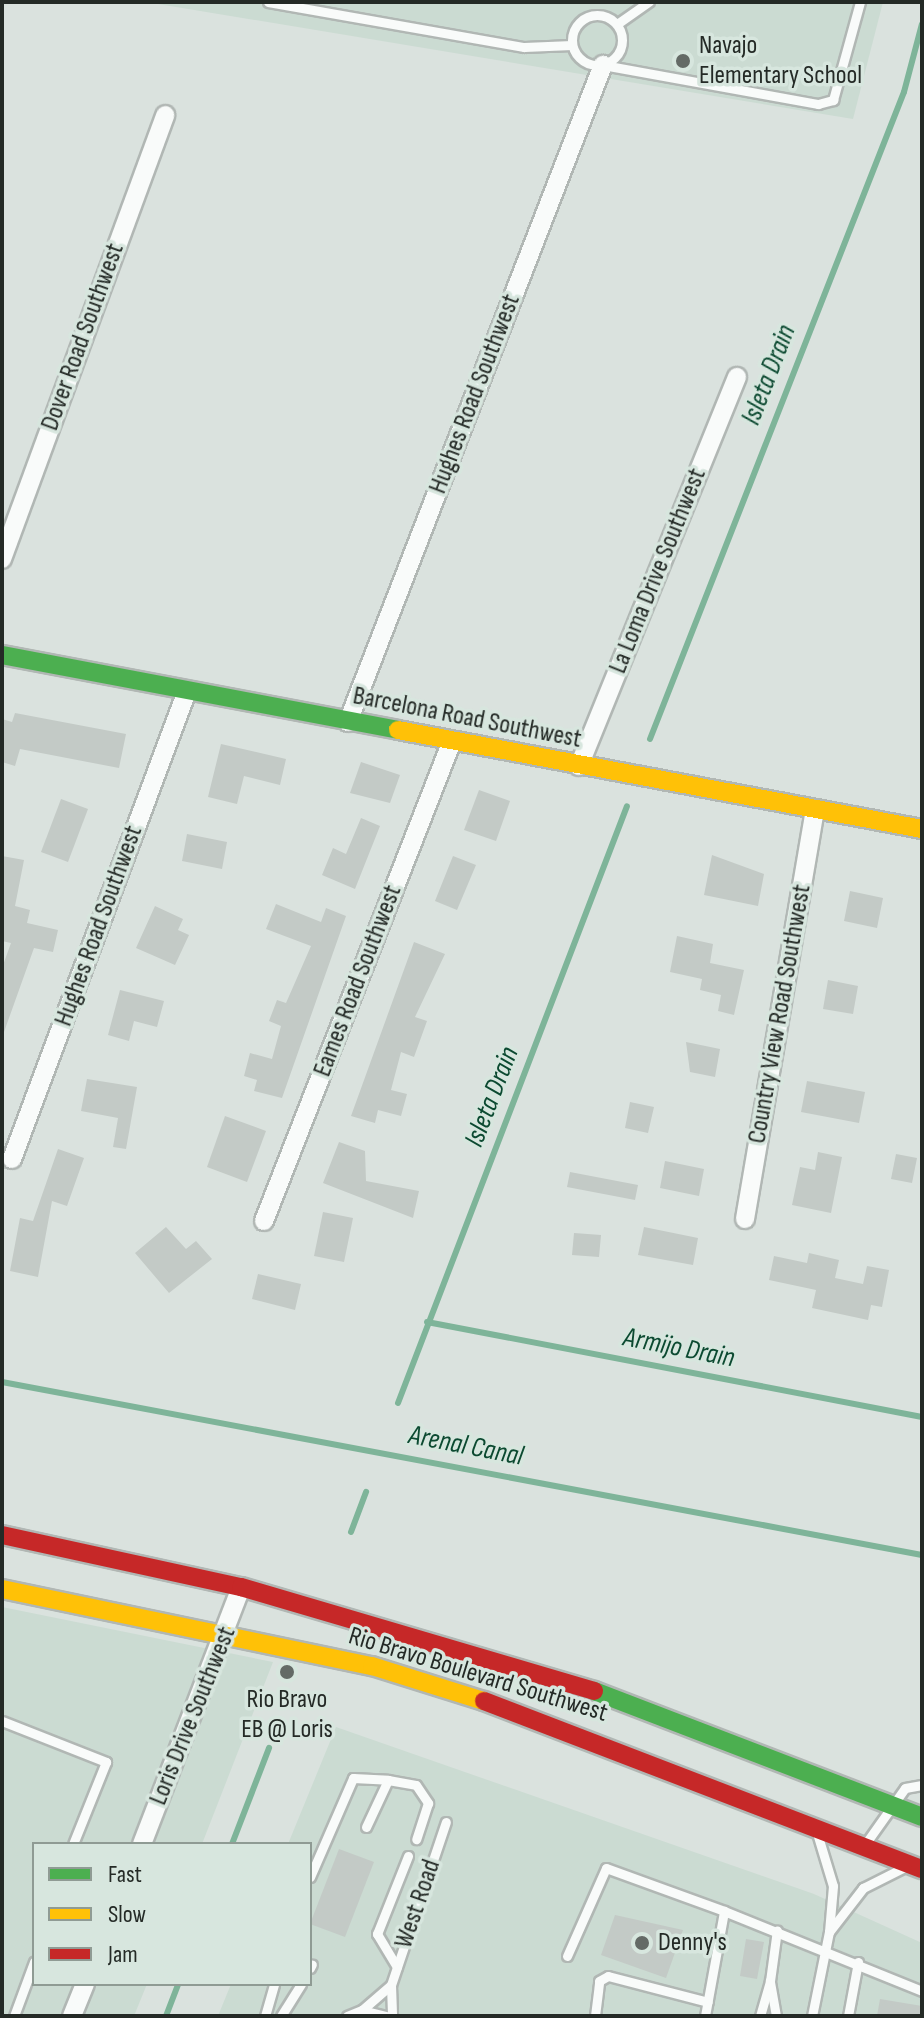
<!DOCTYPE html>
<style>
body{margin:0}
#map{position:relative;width:924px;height:2018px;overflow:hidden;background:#dae2de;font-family:"Sofia Sans Condensed",sans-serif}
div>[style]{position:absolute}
.built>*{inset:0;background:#cbdbd2}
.stream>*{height:6px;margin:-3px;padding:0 3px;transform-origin:3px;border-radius:3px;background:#7eb499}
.building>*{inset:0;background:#c3cac6}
.roads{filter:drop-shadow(2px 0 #b1b7b4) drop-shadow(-2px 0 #b1b7b4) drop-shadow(0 2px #b1b7b4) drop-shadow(0 -2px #b1b7b4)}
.lane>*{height:9px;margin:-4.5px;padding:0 4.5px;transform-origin:4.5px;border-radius:4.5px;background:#f9fbfa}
.lane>.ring{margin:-4.5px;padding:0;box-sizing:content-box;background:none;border:9px solid #f9fbfa;border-radius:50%}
.street>*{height:18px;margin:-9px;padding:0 9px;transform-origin:9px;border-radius:9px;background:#f9fbfa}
.fast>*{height:18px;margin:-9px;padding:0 9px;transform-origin:9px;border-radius:9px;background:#4caf50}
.slow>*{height:18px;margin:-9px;padding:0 9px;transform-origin:9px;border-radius:9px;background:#ffc107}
.jam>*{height:18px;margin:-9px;padding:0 9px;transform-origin:9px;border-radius:9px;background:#c62828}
.dots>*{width:22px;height:22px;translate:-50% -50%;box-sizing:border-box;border:4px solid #d7e6de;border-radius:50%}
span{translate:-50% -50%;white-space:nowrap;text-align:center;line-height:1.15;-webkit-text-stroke:7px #d7e6de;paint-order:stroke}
.poi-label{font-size:26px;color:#242a26}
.left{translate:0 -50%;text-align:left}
.street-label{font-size:26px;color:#242a26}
.water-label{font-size:28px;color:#0c4a31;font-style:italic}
.frame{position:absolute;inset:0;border:4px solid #242a26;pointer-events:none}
.legend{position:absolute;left:32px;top:1842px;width:280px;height:144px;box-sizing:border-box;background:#d7e6de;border:2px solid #8f9b94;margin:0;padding:10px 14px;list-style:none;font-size:24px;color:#242a26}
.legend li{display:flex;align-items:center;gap:16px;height:40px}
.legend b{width:40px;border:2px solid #8f9b94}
</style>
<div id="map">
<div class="built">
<div style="clip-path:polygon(146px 2px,883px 2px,853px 119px)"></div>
<div style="clip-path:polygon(2px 1607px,273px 1662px,202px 1844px,34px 1844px,34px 1984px,147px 1984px,134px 2016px,2px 2016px)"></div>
<div style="clip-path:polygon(336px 1727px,814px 1894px,922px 1943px,922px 2016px,218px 2016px,231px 1984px,310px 1984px,310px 1844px,288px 1844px)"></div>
</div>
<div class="stream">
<div style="left:650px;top:739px;width:695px;rotate:-68.57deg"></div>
<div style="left:904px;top:92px;width:70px;rotate:-75.2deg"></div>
<div style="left:427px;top:1322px;width:504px;rotate:10.86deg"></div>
<div style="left:2px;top:1382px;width:936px;rotate:10.65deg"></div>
<div style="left:398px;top:1403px;width:639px;rotate:-69.01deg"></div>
<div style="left:351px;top:1532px;width:43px;rotate:-69.4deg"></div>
<div style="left:232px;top:1844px;width:103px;rotate:-68.9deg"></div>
<div style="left:166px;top:2016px;width:34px;rotate:-69deg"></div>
</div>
<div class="building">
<div style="clip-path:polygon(15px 713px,126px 734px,119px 768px,20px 749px,15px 766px,2px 762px,2px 719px,12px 722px)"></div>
<div style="clip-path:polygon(221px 744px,286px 759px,280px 785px,244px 776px,237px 804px,208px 797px)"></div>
<div style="clip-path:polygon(361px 762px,400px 775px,390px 803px,350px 793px)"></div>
<div style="clip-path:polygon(479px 790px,510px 801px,496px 841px,464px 830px)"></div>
<div style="clip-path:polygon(61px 799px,88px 809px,68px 862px,41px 852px)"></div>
<div style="clip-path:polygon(361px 818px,380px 826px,355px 889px,322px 875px,333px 848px,346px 854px)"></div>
<div style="clip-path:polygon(187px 834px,227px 842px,222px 869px,182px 861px)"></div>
<div style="clip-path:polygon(712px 855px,764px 874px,758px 906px,704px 895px)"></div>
<div style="clip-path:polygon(2px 856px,24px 860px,15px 906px,30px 910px,27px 923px,58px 930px,53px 952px,34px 948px,4px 1032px,2px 968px,11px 943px,2px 941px)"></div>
<div style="clip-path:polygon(453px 856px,476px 865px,457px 910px,435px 901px)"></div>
<div style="clip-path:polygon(850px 891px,883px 898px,877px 928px,844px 921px)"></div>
<div style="clip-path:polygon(276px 904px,321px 922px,326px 908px,346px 916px,282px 1098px,254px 1091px,257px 1080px,244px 1076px,250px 1053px,272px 1059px,281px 1026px,269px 1021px,277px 1000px,286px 1003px,311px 946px,266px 929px)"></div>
<div style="clip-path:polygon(155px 906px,183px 919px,178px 930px,189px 935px,175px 965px,136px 948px)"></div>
<div style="clip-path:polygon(677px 936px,713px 944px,710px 963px,744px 970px,734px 1015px,718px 1011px,721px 995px,700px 990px,702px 979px,670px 972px)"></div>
<div style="clip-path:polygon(414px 942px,445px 954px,415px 1017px,427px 1021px,414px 1057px,401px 1052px,391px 1090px,407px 1094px,401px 1116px,378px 1110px,375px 1123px,351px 1116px)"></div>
<div style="clip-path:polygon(828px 980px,858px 986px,853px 1014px,823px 1009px)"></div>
<div style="clip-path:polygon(120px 990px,164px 1001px,157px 1027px,134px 1021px,129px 1041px,108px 1035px)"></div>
<div style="clip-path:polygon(686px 1042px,720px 1049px,715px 1077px,690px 1072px)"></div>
<div style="clip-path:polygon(87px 1079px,137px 1087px,126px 1149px,113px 1147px,118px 1118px,81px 1111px)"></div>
<div style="clip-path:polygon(807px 1081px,865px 1092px,859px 1123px,801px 1112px)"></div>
<div style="clip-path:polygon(630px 1102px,654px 1107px,648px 1133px,625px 1128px)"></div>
<div style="clip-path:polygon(225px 1116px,266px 1131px,247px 1182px,207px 1167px)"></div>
<div style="clip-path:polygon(339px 1142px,365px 1151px,366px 1181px,419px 1191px,413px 1218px,323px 1183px)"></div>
<div style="clip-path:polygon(58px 1149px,84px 1158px,67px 1206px,52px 1201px,38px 1277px,10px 1271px,20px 1218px,33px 1221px)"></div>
<div style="clip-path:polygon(818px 1152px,842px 1157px,831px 1213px,792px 1205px,800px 1167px,815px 1170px)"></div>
<div style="clip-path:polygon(896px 1154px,917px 1158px,912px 1183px,891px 1179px)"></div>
<div style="clip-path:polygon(665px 1161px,704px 1169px,699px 1196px,660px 1188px)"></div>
<div style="clip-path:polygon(570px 1172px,638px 1185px,635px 1200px,567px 1187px)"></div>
<div style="clip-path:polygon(323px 1212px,353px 1218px,344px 1262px,314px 1256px)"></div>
<div style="clip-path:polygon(166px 1227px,186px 1249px,196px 1241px,212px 1259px,169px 1293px,135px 1253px)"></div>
<div style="clip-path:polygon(644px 1227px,698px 1238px,693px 1265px,638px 1255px)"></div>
<div style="clip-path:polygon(574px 1233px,601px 1235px,599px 1257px,572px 1255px)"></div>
<div style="clip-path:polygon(809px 1253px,839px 1260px,835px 1278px,863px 1284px,867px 1266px,889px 1270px,882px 1307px,871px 1305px,868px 1320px,812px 1308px,816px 1290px,769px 1280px,774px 1256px,807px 1263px)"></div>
<div style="clip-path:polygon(258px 1274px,301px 1284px,295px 1310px,252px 1299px)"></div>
<div style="clip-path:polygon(339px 1849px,374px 1862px,345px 1937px,310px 1924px)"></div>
<div style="clip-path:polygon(615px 1915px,683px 1930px,666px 1978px,601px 1955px)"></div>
<div style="clip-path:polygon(746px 1939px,764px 1942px,757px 1979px,740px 1976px)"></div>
<div style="clip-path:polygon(880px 1999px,922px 2006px,922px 2016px,877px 2016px)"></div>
</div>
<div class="roads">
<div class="lane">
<div style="left:268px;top:2px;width:260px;rotate:10deg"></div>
<div style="left:524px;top:47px;width:48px;rotate:-2.4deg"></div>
<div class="ring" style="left:572px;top:15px;width:41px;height:41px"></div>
<div style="left:617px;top:24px;width:39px;rotate:-35deg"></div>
<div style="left:603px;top:65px;width:219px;rotate:10.3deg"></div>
<div style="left:818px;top:104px;width:16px;rotate:-15deg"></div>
<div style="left:833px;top:100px;width:102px;rotate:-74.6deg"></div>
<div style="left:2px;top:1721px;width:112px;rotate:21.5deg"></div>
<div style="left:106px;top:1762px;width:88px;rotate:111.9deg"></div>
<div style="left:366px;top:1827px;width:52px;rotate:-64.9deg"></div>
<div style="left:388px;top:1780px;width:28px;rotate:10deg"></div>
<div style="left:416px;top:1785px;width:22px;rotate:56deg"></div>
<div style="left:428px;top:1803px;width:38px;rotate:108deg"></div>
<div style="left:817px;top:1833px;width:55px;rotate:73.2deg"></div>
<div style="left:833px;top:1886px;width:46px;rotate:95deg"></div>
<div style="left:829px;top:1932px;width:56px;rotate:-52.3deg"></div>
<div style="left:863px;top:1888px;width:45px;rotate:-26.6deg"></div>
<div style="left:866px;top:1843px;width:67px;rotate:-54.7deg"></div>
<div style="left:905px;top:1788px;width:17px;rotate:-10deg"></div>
<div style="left:310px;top:1877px;width:108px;rotate:-66.5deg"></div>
<div style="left:353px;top:1778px;width:35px;rotate:3deg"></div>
<div style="left:567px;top:1956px;width:96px;rotate:-66.1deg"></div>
<div style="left:606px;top:1868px;width:126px;rotate:20deg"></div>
<div style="left:397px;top:1967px;width:39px;rotate:-121deg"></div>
<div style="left:377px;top:1934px;width:84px;rotate:-68.3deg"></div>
<div style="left:310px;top:1968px;width:4px;rotate:-63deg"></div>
<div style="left:391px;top:1985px;width:172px;rotate:-71.4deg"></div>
<div style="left:362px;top:2010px;width:38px;rotate:-41deg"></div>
<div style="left:391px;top:1985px;width:31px;rotate:88deg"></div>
<div style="left:14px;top:2016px;width:58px;rotate:-69.7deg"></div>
<div style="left:265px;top:2016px;width:33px;rotate:-74deg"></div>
<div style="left:281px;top:2016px;width:38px;rotate:-58deg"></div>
<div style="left:347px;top:2016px;width:16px;rotate:-22deg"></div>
<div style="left:362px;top:2010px;width:25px;rotate:14deg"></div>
<div style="left:595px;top:2016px;width:35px;rotate:-83deg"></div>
<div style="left:599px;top:1981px;width:10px;rotate:-29deg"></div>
<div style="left:608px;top:1976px;width:103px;rotate:14.6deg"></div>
<div style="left:705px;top:2016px;width:107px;rotate:-79.7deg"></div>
<div style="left:724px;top:1911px;width:214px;rotate:22deg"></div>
<div style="left:760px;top:2016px;width:36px;rotate:-74deg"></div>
<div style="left:776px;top:2016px;width:36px;rotate:-100deg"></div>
<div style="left:770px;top:1981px;width:51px;rotate:-82.2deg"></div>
<div style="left:812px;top:2016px;width:86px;rotate:-78.6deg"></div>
<div style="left:848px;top:2016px;width:55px;rotate:-79.5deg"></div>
</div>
<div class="street">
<div style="left:2px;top:559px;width:473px;rotate:-69.8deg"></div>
<div style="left:348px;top:722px;width:705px;rotate:-68.79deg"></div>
<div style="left:579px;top:766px;width:420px;rotate:-67.9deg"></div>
<div style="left:12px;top:1159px;width:497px;rotate:-69.5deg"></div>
<div style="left:745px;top:1219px;width:415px;rotate:-80.3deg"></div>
<div style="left:264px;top:1221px;width:516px;rotate:-68.61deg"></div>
<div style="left:142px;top:1844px;width:275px;rotate:-68.9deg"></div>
<div style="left:72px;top:2016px;width:35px;rotate:-68deg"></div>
</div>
<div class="fast">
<div style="left:2px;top:655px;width:403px;rotate:10.7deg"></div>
<div style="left:594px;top:1691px;width:351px;rotate:21deg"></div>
</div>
<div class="slow">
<div style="left:398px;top:730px;width:533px;rotate:10.7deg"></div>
<div style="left:2px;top:1589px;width:378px;rotate:11.8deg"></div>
<div style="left:372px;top:1666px;width:117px;rotate:17.4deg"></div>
</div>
<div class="jam">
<div style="left:2px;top:1535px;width:245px;rotate:12.3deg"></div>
<div style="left:241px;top:1587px;width:368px;rotate:16.4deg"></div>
<div style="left:484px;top:1701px;width:469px;rotate:21deg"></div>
</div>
</div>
<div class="dots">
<div style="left:683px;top:61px;background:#646a66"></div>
<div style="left:287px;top:1672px;background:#646a66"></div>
<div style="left:642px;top:1943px;background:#646a66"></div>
</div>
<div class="poi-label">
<span class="left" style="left:699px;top:61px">Navajo<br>Elementary School</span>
<span style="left:287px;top:1715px">Rio Bravo<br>EB @ Loris</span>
<span class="left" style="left:658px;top:1943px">Denny's</span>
</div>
<div class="street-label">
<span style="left:83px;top:337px;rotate:-70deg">Dover Road Southwest</span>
<span style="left:475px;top:394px;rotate:-69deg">Hughes Road Southwest</span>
<span style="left:658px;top:571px;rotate:-68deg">La Loma Drive Southwest</span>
<span style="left:467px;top:718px;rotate:11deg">Barcelona Road Southwest</span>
<span style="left:99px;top:926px;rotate:-70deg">Hughes Road Southwest</span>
<span style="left:358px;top:981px;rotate:-69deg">Eames Road Southwest</span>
<span style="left:780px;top:1014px;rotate:-80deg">Country View Road Southwest</span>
<span style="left:478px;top:1675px;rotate:17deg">Rio Bravo Boulevard Southwest</span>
<span style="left:193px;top:1716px;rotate:-68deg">Loris Drive Southwest</span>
<span style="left:418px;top:1904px;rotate:-71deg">West Road</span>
</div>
<div class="water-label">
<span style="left:769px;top:375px;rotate:-69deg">Isleta Drain</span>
<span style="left:492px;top:1097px;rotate:-69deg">Isleta Drain</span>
<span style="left:679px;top:1348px;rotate:11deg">Armijo Drain</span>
<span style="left:466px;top:1446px;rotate:11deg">Arenal Canal</span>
</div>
<div class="frame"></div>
<ul class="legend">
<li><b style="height:10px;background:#4caf50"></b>Fast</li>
<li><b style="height:10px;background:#ffc107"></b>Slow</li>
<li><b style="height:10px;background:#c62828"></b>Jam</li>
</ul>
</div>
